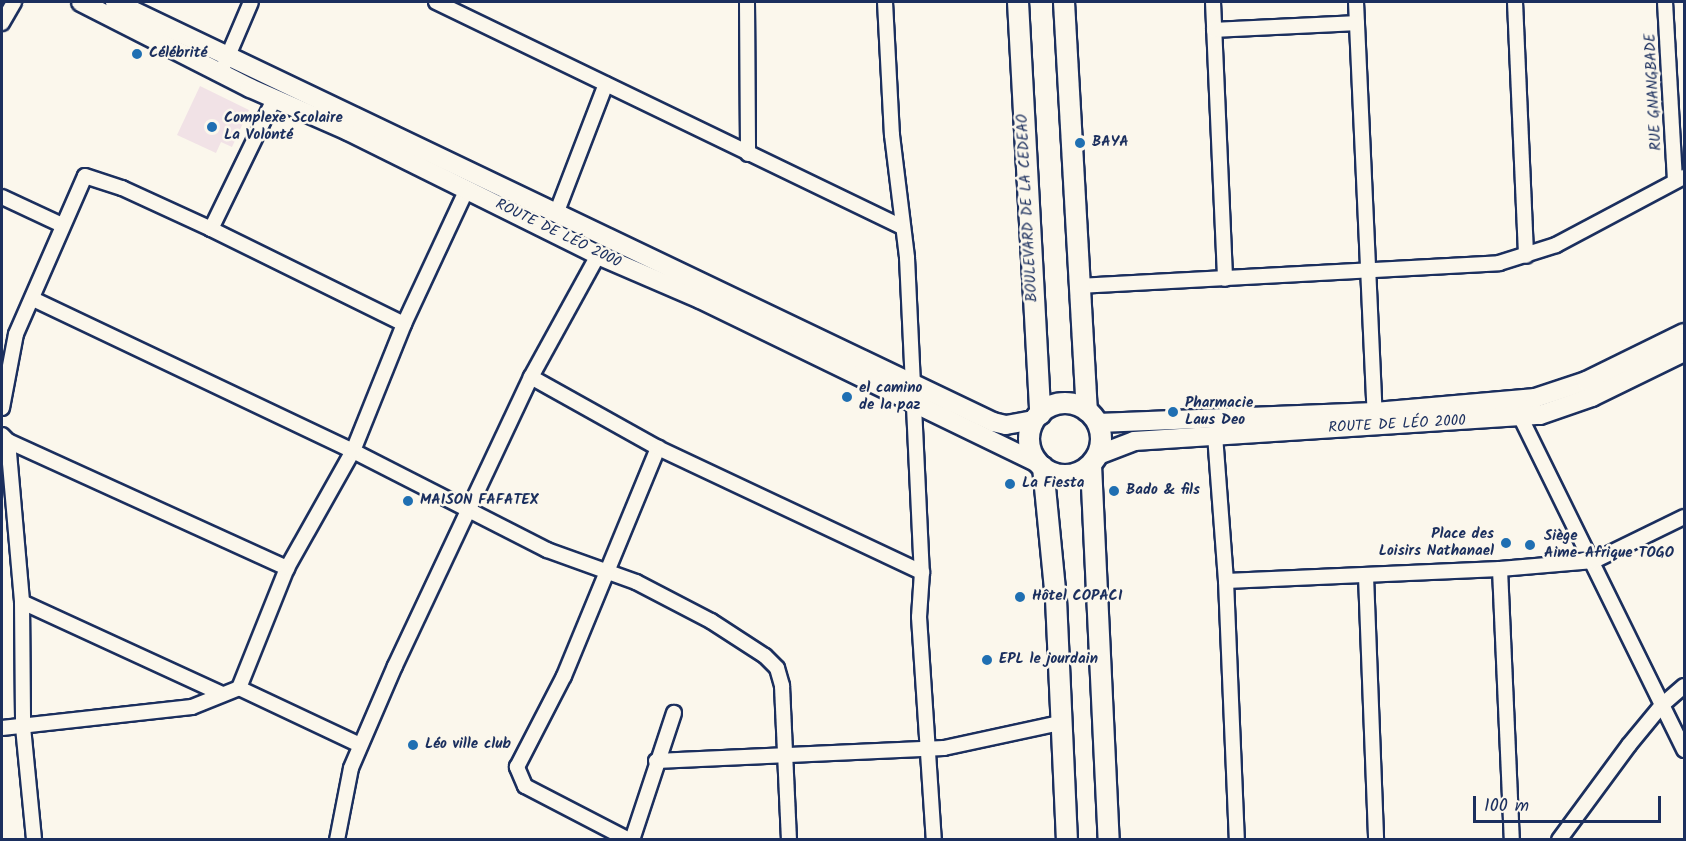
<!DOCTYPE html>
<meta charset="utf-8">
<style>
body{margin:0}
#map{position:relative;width:1686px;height:841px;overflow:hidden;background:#fbf7ec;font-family:Kalam,sans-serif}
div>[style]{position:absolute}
.built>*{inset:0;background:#f1e2e6}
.roads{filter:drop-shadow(2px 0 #1b2f5e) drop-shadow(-2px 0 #1b2f5e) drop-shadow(0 2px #1b2f5e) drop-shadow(0 -2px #1b2f5e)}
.minor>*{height:14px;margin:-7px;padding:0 7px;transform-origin:7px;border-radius:7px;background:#fbf7ec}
.tertiary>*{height:18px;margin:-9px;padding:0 9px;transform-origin:9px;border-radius:9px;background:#fbf7ec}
.secondary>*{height:20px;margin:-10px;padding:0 10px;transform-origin:10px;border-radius:10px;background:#fbf7ec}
.secondary>.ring{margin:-10px;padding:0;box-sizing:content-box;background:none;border:20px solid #fbf7ec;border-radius:50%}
.dots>*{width:16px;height:16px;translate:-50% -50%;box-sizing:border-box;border:3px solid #fbf7ec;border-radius:50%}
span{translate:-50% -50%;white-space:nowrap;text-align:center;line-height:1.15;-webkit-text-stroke:5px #fbf7ec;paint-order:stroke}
.poi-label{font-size:15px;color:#1b2f5e;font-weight:700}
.left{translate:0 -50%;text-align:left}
.right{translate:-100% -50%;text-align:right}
.street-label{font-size:15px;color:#1b2f5e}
.frame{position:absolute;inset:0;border:3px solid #1b2f5e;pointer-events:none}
.scale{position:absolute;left:1473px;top:796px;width:188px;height:27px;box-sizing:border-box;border:3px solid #1b2f5e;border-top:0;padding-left:8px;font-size:18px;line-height:21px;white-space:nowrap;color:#1b2f5e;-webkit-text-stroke:4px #fbf7ec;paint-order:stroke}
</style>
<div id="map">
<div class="built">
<div style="clip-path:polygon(200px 86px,249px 110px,232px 147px,221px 142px,216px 153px,177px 135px)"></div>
</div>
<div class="roads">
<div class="minor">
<div style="left:436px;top:2px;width:517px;rotate:25.77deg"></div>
<div style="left:747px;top:2px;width:152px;rotate:89.6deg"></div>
<div style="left:885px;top:2px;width:133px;rotate:87deg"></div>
<div style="left:892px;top:135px;width:124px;rotate:83deg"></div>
<div style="left:907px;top:258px;width:314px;rotate:87.3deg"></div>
<div style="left:1213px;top:2px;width:277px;rotate:87.5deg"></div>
<div style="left:1356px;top:2px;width:419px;rotate:87.4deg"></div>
<div style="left:1515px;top:2px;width:254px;rotate:87.5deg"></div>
<div style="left:1665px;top:2px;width:179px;rotate:86.8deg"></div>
<div style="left:2px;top:23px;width:24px;rotate:-60deg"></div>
<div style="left:1214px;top:30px;width:143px;rotate:-2.8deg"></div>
<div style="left:225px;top:63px;width:66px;rotate:-66.9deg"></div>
<div style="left:2px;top:197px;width:66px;rotate:25deg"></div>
<div style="left:556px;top:214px;width:139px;rotate:-69deg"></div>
<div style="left:211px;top:229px;width:144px;rotate:-64.1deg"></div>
<div style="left:1078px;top:286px;width:422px;rotate:-3.1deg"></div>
<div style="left:1499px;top:263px;width:60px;rotate:-17.5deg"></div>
<div style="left:1556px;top:245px;width:145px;rotate:-28deg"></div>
<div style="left:33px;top:299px;width:354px;rotate:25.4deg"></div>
<div style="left:353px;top:451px;width:218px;rotate:27deg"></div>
<div style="left:547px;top:550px;width:95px;rotate:19.8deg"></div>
<div style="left:636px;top:582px;width:85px;rotate:27.5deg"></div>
<div style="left:711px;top:621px;width:64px;rotate:32.9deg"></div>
<div style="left:765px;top:656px;width:17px;rotate:45deg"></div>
<div style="left:777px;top:668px;width:19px;rotate:74deg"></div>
<div style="left:782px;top:686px;width:154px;rotate:87.4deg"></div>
<div style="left:531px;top:377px;width:145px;rotate:29.2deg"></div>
<div style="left:2px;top:408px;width:75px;rotate:-79.3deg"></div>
<div style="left:16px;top:334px;width:172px;rotate:-66.4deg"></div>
<div style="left:85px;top:176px;width:39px;rotate:18deg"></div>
<div style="left:122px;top:188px;width:98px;rotate:24.7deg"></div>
<div style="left:211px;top:229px;width:215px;rotate:26.2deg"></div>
<div style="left:1517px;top:410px;width:379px;rotate:63.8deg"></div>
<div style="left:2px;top:435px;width:8px;rotate:45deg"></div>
<div style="left:8px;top:441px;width:162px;rotate:85deg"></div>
<div style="left:22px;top:602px;width:125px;rotate:89.5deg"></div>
<div style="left:23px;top:727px;width:114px;rotate:84.4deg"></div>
<div style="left:1215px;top:435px;width:146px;rotate:85.7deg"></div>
<div style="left:1226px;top:581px;width:259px;rotate:87.6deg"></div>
<div style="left:8px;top:441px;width:307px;rotate:24.5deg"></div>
<div style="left:1500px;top:569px;width:271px;rotate:87.5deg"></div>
<div style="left:1366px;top:576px;width:264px;rotate:87.8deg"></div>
<div style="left:1226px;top:581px;width:274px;rotate:-2.5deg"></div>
<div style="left:1500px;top:569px;width:94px;rotate:-4.9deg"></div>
<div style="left:1594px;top:561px;width:100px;rotate:-26.1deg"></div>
<div style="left:22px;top:602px;width:220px;rotate:24.7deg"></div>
<div style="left:239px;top:688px;width:134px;rotate:25.2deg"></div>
<div style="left:2px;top:728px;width:191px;rotate:-6.3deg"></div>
<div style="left:192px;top:707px;width:51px;rotate:-22deg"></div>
<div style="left:239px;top:688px;width:129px;rotate:-68.2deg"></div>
<div style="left:287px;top:568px;width:134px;rotate:-60.6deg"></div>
<div style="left:353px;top:451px;width:137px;rotate:-68.1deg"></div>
<div style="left:404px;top:324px;width:149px;rotate:-65deg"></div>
<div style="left:656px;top:761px;width:288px;rotate:-2.6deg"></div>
<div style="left:944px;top:748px;width:119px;rotate:-12.2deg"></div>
<div style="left:337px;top:840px;width:73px;rotate:-79deg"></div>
<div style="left:351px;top:768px;width:111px;rotate:-66.7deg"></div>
<div style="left:395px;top:666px;width:319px;rotate:-64.8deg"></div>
<div style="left:531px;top:377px;width:139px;rotate:-61.2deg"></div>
<div style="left:629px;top:840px;width:117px;rotate:-152.6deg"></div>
<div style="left:525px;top:786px;width:21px;rotate:-113deg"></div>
<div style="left:517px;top:767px;width:102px;rotate:-62.7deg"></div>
<div style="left:564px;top:676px;width:247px;rotate:-67.6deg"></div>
<div style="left:658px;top:448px;width:292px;rotate:25.2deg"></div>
<div style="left:922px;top:572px;width:45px;rotate:93.8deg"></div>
<div style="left:919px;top:617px;width:224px;rotate:86.2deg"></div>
<div style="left:632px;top:840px;width:134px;rotate:-71.7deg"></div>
<div style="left:1559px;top:840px;width:118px;rotate:-53.6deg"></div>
<div style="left:1629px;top:745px;width:52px;rotate:-50.5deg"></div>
<div style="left:1662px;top:705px;width:29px;rotate:-41deg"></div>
</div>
<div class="tertiary">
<div style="left:81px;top:2px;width:190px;rotate:27deg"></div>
<div style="left:250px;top:88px;width:107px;rotate:23.7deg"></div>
<div style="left:348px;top:131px;width:279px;rotate:26.4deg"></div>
<div style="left:598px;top:255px;width:111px;rotate:23.3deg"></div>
<div style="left:700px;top:299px;width:376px;rotate:25.9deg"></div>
<div style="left:115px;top:2px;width:973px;rotate:25.56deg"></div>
<div style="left:993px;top:422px;width:13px;rotate:13deg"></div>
<div style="left:1006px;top:425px;width:29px;rotate:-10deg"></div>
<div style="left:1098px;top:423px;width:277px;rotate:-2.3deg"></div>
<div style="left:1375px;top:412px;width:161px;rotate:-5deg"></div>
<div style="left:1535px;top:398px;width:54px;rotate:-18.4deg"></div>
<div style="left:1586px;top:381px;width:109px;rotate:-26.1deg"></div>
<div style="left:1098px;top:455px;width:39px;rotate:-21deg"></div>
<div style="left:1134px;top:441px;width:407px;rotate:-3.7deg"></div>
<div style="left:1540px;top:415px;width:55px;rotate:-19.1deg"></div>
<div style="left:1592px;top:397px;width:102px;rotate:-26.1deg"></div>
</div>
<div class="secondary">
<div style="left:1018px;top:2px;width:413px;rotate:86.9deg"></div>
<div style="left:1064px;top:2px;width:409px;rotate:86.8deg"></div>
<div class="ring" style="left:1029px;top:403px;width:52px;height:52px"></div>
<div style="left:1091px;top:465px;width:375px;rotate:87.3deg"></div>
<div style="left:1043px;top:467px;width:133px;rotate:84.4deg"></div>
<div style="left:1056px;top:599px;width:241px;rotate:87.4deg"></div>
</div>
</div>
<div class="dots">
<div style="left:137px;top:54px;background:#1f6fb2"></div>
<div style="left:212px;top:127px;background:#1f6fb2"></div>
<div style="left:1080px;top:143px;background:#1f6fb2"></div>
<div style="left:847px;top:397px;background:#1f6fb2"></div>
<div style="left:1173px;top:412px;background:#1f6fb2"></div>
<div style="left:1010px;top:484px;background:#1f6fb2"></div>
<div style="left:1114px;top:491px;background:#1f6fb2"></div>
<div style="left:408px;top:501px;background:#1f6fb2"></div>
<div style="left:1506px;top:543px;background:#1f6fb2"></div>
<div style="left:1530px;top:545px;background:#1f6fb2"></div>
<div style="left:1020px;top:597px;background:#1f6fb2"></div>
<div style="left:987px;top:660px;background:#1f6fb2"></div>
<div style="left:413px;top:745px;background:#1f6fb2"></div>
</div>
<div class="poi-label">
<span class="left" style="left:149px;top:54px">Célébrité</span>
<span class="left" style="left:224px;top:127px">Complexe Scolaire<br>La Volonté</span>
<span class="left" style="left:1092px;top:143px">BAYA</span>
<span class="left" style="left:859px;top:397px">el camino<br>de la paz</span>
<span class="left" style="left:1185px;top:412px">Pharmacie<br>Laus Deo</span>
<span class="left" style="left:1022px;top:484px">La Fiesta</span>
<span class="left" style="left:1126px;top:491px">Bado &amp; fils</span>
<span class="left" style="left:420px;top:501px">MAISON FAFATEX</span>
<span class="right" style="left:1494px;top:543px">Place des<br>Loisirs Nathanael</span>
<span class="left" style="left:1544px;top:545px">Siège<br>Aime-Afrique TOGO</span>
<span class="left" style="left:1032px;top:597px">Hôtel COPACI</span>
<span class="left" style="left:999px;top:660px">EPL le jourdain</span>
<span class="left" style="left:425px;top:745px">Léo ville club</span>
</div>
<div class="street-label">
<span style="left:1654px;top:92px;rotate:-93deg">RUE GNANGBADE</span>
<span style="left:1028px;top:208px;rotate:-93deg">BOULEVARD DE LA CEDEAO</span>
<span style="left:558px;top:234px;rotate:26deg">ROUTE DE LÉO 2000</span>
<span style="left:1397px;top:425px;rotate:-3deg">ROUTE DE LÉO 2000</span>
</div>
<div class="frame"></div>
<div class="scale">100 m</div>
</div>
